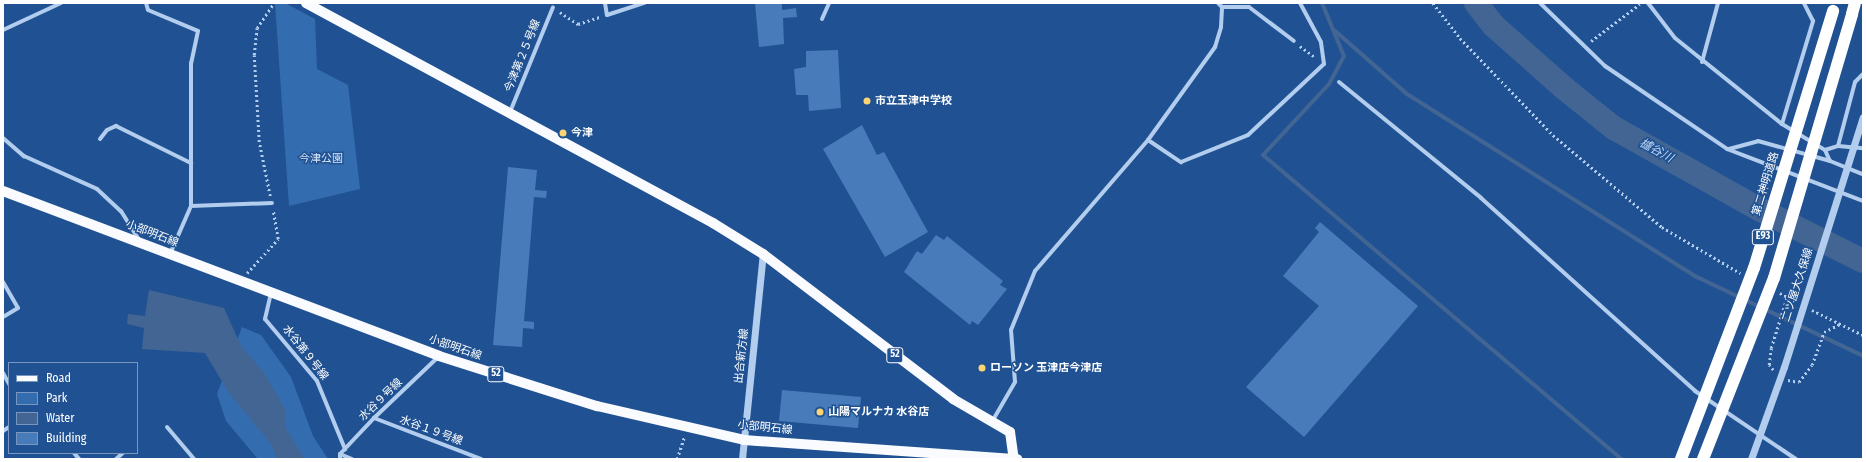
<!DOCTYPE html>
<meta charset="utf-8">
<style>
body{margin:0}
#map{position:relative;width:1866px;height:462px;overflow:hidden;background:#205293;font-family:"Fira Sans Condensed","Noto Sans JP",sans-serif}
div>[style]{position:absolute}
.green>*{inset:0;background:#346cb0}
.water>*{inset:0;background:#426594}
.stream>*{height:4px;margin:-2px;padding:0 2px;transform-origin:2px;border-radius:2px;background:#426594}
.river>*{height:24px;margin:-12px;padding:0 12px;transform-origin:12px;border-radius:12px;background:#426594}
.building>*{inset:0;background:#487bb9}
.path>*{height:2.5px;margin-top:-1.25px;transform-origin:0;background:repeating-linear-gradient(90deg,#b2cdee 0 2px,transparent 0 5px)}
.minor>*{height:4px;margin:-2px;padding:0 2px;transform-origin:2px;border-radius:2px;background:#b2cdee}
.tertiary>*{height:7px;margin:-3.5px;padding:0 3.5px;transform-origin:3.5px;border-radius:3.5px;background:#b2cdee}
.primary>*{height:10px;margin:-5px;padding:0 5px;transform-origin:5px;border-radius:5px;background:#f9fbff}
.motorway>*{height:12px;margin:-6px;padding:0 6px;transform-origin:6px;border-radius:6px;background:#fff}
.tertiary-bridge>*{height:7px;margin:-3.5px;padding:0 3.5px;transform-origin:3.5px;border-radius:3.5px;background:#b2cdee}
.motorway-bridge>*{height:12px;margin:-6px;padding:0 6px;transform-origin:6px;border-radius:6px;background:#fff}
.dots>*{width:11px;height:11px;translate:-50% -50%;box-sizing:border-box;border:2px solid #205293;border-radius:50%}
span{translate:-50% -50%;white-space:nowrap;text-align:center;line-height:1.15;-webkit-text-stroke:3px #205293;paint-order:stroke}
.shield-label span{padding:1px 3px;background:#205293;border:1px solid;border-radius:3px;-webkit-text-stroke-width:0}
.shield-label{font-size:10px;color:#fff;font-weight:700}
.street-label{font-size:11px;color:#fff}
.poi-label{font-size:11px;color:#fff;font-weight:700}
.left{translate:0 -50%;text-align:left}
.park-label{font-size:11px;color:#d8e7fa}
.water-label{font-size:12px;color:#bed7f4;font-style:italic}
.frame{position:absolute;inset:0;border:4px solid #fff;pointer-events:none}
.legend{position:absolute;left:8px;top:362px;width:130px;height:92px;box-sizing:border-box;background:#205293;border:1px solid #7997be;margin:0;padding:5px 7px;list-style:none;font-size:12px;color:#fff}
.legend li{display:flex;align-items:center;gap:8px;height:20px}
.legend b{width:20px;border:1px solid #7997be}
</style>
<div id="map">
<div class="green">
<div style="clip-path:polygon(275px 3px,285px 3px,315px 19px,317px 69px,348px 85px,360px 189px,289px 206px)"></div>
<div style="clip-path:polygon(242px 327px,261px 335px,291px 377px,313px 436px,328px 459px,258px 459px,226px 421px,217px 394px)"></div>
</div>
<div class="water">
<div style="clip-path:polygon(149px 290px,224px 308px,241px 346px,265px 374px,286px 411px,286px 429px,305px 459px,277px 459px,271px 444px,229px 393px,205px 353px,142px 349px,144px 328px,127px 324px,128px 314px,145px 316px)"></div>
</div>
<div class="stream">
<div style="left:1322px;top:3px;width:57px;rotate:67.5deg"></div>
<div style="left:1344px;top:56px;width:32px;rotate:118deg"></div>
<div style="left:1329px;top:84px;width:97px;rotate:132.9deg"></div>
<div style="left:1263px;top:155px;width:470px;rotate:40.3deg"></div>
<div style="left:1334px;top:30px;width:97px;rotate:41.2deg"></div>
<div style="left:1407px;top:94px;width:343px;rotate:32.3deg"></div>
<div style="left:1697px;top:277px;width:184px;rotate:25.4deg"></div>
</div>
<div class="river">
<div style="left:1476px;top:3px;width:28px;rotate:52deg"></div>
<div style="left:1493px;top:25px;width:95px;rotate:41.6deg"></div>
<div style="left:1564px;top:88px;width:64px;rotate:38.7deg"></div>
<div style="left:1614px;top:128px;width:168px;rotate:29.2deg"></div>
<div style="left:1761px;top:210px;width:114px;rotate:26.6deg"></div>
</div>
<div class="building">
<div style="clip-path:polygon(755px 3px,782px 3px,782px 10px,796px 8px,797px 17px,783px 18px,784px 44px,759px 47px)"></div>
<div style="clip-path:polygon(838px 50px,841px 108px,809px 111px,808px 95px,796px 95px,794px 69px,806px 67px,806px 51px)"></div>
<div style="clip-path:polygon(862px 125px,877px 155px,884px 152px,928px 232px,885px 257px,823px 149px)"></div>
<div style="clip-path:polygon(508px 167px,537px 170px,535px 190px,547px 191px,546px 198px,534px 197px,524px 321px,534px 322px,534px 329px,523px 328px,522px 347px,493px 345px)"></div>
<div style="clip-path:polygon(1320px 222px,1418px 306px,1304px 437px,1246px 387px,1319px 306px,1283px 276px,1319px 232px,1315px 228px)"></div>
<div style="clip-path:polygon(936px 235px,944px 240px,947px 236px,1003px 281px,1000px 285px,1007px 289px,978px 325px,972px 321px,970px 325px,904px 272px,917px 251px,922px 254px)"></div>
<div style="clip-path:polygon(782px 390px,861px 397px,858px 428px,779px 421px)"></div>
</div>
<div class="path">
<div style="left:1433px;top:3px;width:44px;rotate:52.4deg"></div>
<div style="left:1460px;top:38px;width:134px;rotate:46.2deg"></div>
<div style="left:1553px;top:135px;width:143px;rotate:40.2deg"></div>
<div style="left:1662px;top:227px;width:91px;rotate:30.5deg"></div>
<div style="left:560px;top:12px;width:22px;rotate:34deg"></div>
<div style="left:578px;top:24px;width:23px;rotate:-18deg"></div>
<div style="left:1591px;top:41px;width:61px;rotate:-37.1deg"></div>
<div style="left:1300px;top:46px;width:19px;rotate:36deg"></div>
<div style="left:270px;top:196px;width:55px;rotate:-101.5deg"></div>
<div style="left:259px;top:142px;width:87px;rotate:-93.3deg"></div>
<div style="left:254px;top:55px;width:27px;rotate:-84deg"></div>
<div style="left:257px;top:28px;width:30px;rotate:-56deg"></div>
<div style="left:247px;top:273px;width:46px;rotate:-47.6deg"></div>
<div style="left:278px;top:239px;width:28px;rotate:-100deg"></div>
<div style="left:1780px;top:293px;width:17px;rotate:28deg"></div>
<div style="left:1812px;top:310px;width:57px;rotate:26.1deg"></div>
<div style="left:1773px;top:370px;width:6px;rotate:-129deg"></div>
<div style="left:1769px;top:365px;width:17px;rotate:-83deg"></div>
<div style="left:1771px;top:348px;width:53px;rotate:-72.6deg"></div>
<div style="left:1788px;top:380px;width:11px;rotate:10deg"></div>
<div style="left:1799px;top:382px;width:21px;rotate:-53deg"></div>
<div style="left:1812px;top:365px;width:35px;rotate:-70deg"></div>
<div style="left:1824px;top:332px;width:18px;rotate:-27deg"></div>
<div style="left:677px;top:459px;width:23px;rotate:-72deg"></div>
</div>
<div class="minor">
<div style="left:146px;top:3px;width:7px;rotate:74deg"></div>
<div style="left:148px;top:10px;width:54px;rotate:22.8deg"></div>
<div style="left:198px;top:31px;width:33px;rotate:102deg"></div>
<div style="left:191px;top:63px;width:143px;rotate:90deg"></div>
<div style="left:191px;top:206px;width:52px;rotate:113.6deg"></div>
<div style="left:605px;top:3px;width:12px;rotate:81deg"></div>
<div style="left:607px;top:15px;width:40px;rotate:-18deg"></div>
<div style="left:1540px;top:3px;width:91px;rotate:44.1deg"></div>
<div style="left:1605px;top:66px;width:148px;rotate:34.2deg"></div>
<div style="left:1727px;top:149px;width:146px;rotate:20.9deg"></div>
<div style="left:1648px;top:3px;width:44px;rotate:52.4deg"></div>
<div style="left:1675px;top:38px;width:137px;rotate:38.8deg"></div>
<div style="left:1782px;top:124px;width:50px;rotate:31.2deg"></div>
<div style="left:1825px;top:150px;width:14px;rotate:-17deg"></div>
<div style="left:1838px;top:146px;width:25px;rotate:5deg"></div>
<div style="left:1222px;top:7px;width:27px"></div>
<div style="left:1249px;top:7px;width:56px;rotate:37.1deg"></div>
<div style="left:822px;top:19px;width:17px;rotate:-66deg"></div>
<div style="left:3px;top:30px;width:64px;rotate:-25deg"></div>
<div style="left:1702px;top:62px;width:61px;rotate:-74.8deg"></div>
<div style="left:1339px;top:82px;width:183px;rotate:39.2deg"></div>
<div style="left:1481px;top:198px;width:288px;rotate:42deg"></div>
<div style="left:1695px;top:391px;width:122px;rotate:34deg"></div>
<div style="left:510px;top:112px;width:113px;rotate:-67.7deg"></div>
<div style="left:1782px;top:124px;width:108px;rotate:-73.2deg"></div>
<div style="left:1813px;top:21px;width:20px;rotate:-117deg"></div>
<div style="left:3px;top:138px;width:28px;rotate:41deg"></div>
<div style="left:24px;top:156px;width:80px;rotate:24.3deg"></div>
<div style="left:97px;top:189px;width:33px;rotate:43deg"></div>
<div style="left:121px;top:211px;width:34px;rotate:58deg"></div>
<div style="left:100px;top:139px;width:11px;rotate:-52deg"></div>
<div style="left:107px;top:130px;width:10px;rotate:-24deg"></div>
<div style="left:116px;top:126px;width:84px;rotate:26.3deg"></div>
<div style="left:1148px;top:140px;width:40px;rotate:34deg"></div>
<div style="left:1181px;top:162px;width:72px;rotate:-21.9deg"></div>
<div style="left:1248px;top:135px;width:104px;rotate:-43.1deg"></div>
<div style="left:1324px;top:64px;width:22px;rotate:-98deg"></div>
<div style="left:1321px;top:42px;width:44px;rotate:-118.3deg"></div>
<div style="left:1838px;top:146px;width:66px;rotate:-75.1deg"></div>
<div style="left:1855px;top:82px;width:11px;rotate:-45deg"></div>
<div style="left:1729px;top:149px;width:30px;rotate:-15deg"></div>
<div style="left:1758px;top:141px;width:75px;rotate:15.5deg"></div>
<div style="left:1825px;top:150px;width:12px;rotate:66deg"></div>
<div style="left:1830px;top:161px;width:35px;rotate:22deg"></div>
<div style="left:191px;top:206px;width:81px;rotate:-2.1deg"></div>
<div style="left:3px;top:282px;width:30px;rotate:60deg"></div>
<div style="left:18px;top:308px;width:17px;rotate:149deg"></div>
<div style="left:271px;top:293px;width:27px;rotate:103deg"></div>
<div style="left:265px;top:319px;width:81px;rotate:50deg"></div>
<div style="left:317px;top:381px;width:74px;rotate:67.6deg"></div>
<div style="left:3px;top:373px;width:13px;rotate:61deg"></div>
<div style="left:374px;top:418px;width:115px;rotate:21deg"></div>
<div style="left:993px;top:420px;width:44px;rotate:-59.9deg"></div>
<div style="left:1015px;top:382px;width:52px;rotate:-94.4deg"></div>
<div style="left:1011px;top:330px;width:64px;rotate:-67.9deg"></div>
<div style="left:1035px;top:271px;width:173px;rotate:-49.2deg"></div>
<div style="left:1148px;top:140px;width:115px;rotate:-54.2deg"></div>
<div style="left:1215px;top:47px;width:21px;rotate:-73deg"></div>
<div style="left:1221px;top:27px;width:20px;rotate:-87deg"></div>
<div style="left:1222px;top:7px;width:6px;rotate:-135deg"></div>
<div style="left:167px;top:427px;width:42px;rotate:49.8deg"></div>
<div style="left:3px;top:431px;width:7px;rotate:-34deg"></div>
<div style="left:74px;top:453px;width:8px;rotate:50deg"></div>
<div style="left:340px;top:454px;width:13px;rotate:23deg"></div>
<div style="left:116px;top:459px;width:9px;rotate:-41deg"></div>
<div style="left:340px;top:459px;width:5px;rotate:-90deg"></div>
<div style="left:340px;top:454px;width:50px;rotate:-46.6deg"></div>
<div style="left:374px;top:418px;width:90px;rotate:-43.6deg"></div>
</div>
<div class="tertiary">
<div style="left:742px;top:459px;width:206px;rotate:-84.2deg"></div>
<div style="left:1751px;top:459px;width:98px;rotate:-70.3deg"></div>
</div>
<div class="primary">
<div style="left:306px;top:3px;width:463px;rotate:28.4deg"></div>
<div style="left:713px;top:223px;width:59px;rotate:31.8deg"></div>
<div style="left:763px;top:254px;width:239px;rotate:37.3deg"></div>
<div style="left:953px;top:399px;width:66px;rotate:30.1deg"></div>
<div style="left:1010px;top:432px;width:27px;rotate:82deg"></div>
<div style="left:3px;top:191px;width:466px;rotate:20.7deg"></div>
<div style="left:439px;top:356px;width:166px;rotate:17.6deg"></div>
<div style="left:597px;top:406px;width:151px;rotate:13deg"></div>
<div style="left:744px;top:440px;width:274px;rotate:4deg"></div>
</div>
<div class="motorway">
<div style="left:1852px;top:14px;width:11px;rotate:-75deg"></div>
</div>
<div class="tertiary-bridge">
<div style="left:1784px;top:367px;width:262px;rotate:-72.5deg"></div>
</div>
<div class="motorway-bridge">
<div style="left:1681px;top:459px;width:204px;rotate:-69.1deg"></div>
<div style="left:1754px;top:268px;width:269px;rotate:-72.9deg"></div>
<div style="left:1703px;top:459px;width:194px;rotate:-68.6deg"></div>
<div style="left:1774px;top:278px;width:275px;rotate:-73.5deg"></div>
</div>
<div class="dots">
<div style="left:867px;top:101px;background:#fbd473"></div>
<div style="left:563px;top:133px;background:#fbd473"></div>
<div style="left:982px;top:368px;background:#fbd473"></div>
<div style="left:820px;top:412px;background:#fbd473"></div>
</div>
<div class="shield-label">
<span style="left:1763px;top:237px">E93</span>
<span style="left:895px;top:355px">52</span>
<span style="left:496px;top:374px">52</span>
</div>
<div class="street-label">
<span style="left:523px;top:56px;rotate:-68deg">今津第２５号線</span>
<span style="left:1766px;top:184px;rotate:-73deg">第二神明道路</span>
<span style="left:152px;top:234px;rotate:21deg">小部明石線</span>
<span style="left:1798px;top:285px;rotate:-72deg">二ツ屋大久保線</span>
<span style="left:455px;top:348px;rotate:19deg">小部明石線</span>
<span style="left:305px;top:353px;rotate:52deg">水谷第９号線</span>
<span style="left:742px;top:356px;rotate:-84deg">出合新方線</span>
<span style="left:381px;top:400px;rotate:-44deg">水谷９号線</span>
<span style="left:765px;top:428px;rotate:6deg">小部明石線</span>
<span style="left:431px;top:431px;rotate:20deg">水谷１９号線</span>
</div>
<div class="poi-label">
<span class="left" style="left:875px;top:101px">市立玉津中学校</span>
<span class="left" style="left:571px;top:133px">今津</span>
<span class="left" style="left:990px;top:368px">ローソン 玉津店今津店</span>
<span class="left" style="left:828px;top:412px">山陽マルナカ 水谷店</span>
</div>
<div class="park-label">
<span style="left:321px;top:159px">今津公園</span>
</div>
<div class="water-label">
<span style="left:1656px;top:151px;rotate:29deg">櫨谷川</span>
</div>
<div class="frame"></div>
<ul class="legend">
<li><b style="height:5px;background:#f9fbff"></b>Road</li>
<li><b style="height:11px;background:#346cb0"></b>Park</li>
<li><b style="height:11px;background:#426594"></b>Water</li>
<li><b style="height:11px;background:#487bb9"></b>Building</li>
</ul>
</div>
